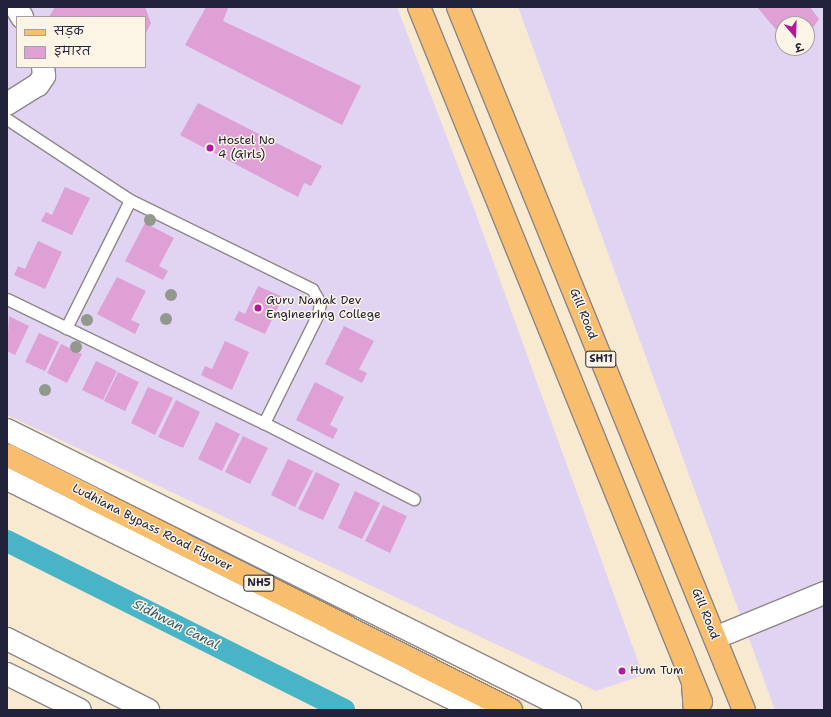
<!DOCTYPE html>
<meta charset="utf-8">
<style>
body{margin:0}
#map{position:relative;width:831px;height:717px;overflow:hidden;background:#f8e9d1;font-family:"Shantell Sans","Playpen Sans Deva",sans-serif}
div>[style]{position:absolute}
.built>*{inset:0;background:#e1d4f3}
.canal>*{height:22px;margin:-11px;padding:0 11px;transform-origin:11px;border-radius:11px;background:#49b4c7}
.building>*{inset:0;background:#dea0d5}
.roads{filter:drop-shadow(1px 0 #8d8686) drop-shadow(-1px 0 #8d8686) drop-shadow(0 1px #8d8686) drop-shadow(0 -1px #8d8686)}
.service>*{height:11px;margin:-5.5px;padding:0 5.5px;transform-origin:5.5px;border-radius:5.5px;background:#fff}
.minor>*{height:22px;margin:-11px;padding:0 11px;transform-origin:11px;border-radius:11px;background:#fff}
.tertiary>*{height:22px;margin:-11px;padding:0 11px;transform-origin:11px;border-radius:11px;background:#fff}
.primary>*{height:22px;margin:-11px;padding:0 11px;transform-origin:11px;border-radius:11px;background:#f9be6d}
.trunk>*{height:22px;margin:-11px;padding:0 11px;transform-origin:11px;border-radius:11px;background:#f9be6d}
.trees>*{width:12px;height:12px;margin:-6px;border-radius:50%;background:#93988c}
.dots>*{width:11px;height:11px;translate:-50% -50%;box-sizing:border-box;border:2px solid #fcf5e5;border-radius:50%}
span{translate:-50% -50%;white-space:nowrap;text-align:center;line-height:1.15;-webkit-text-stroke:3px #fcf5e5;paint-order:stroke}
.shield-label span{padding:1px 3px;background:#fcf5e5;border:1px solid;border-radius:3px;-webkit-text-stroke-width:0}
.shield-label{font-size:11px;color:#22223b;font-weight:700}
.poi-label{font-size:12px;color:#22223b}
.left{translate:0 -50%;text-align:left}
.street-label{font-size:12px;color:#22223b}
.water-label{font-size:13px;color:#325c73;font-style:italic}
.frame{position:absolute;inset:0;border:8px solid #22223b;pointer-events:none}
.legend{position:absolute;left:16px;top:16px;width:130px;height:52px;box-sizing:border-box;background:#fcf5e5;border:1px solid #a5a1a1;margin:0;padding:5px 7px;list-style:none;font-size:12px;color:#22223b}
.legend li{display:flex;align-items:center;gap:8px;height:20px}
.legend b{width:20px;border:1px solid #a5a1a1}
.north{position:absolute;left:775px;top:16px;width:40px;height:40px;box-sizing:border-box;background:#fcf5e5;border:1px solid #a5a1a1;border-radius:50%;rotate:161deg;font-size:11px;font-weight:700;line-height:16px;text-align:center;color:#22223b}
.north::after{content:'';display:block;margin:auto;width:14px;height:18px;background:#b5179e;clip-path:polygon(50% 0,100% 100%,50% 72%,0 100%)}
</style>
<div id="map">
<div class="built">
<div style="clip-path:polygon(evenodd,7px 7px,397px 7px,471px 200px,643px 675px,596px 691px,7px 415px,7px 7px,17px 17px,145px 17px,145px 67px,17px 67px,17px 17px)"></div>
<div style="clip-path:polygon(evenodd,518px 7px,824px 7px,824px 710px,775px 710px,518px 7px,783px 24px,807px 24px,807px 48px,783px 48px,783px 24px)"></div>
</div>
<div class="canal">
<div style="left:7px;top:541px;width:377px;rotate:26.6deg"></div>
</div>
<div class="building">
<div style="clip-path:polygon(55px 7px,145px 7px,151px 23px,145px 35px,145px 17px,49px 17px)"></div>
<div style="clip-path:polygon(206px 7px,228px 8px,223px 21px,361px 86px,342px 125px,185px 45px)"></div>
<div style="clip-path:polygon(757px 7px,810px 7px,819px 19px,807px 36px,807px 24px,783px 24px,783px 38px)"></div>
<div style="clip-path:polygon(198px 103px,322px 166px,311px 186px,304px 183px,298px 197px,180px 135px)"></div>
<div style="clip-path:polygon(65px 187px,90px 198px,72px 235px,41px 221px,46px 212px,52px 215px)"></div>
<div style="clip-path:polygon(145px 223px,174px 238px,159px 266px,168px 271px,163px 280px,125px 261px)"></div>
<div style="clip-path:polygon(38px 241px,62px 252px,45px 289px,14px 275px,18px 266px,25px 269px)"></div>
<div style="clip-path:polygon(117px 277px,146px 291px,131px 320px,140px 324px,135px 334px,97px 314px)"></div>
<div style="clip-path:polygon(258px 286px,283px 297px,265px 334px,234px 320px,239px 311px,245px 314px)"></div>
<div style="clip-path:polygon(9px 316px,29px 326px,15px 355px,7px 351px)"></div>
<div style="clip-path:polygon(344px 326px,374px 341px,359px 369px,367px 373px,362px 383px,325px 364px)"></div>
<div style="clip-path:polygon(39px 333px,59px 342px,45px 371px,25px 362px)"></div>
<div style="clip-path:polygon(225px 341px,249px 352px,232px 390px,201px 375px,205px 366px,212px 369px)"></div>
<div style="clip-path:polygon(61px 344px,82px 354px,67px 383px,47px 373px)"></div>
<div style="clip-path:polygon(96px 361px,117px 371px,103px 400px,82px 390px)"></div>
<div style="clip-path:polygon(118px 372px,139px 382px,125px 411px,104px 401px)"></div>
<div style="clip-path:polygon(315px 382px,344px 397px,330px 425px,338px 429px,333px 439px,296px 420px)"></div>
<div style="clip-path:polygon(148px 387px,173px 398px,155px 435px,131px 423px)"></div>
<div style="clip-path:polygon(176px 400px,200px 412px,183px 448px,158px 437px)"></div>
<div style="clip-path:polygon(216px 422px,240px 434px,222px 471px,198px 459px)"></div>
<div style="clip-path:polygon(243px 436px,268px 448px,250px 484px,225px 472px)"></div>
<div style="clip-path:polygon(288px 459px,313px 471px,295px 507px,271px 495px)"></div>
<div style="clip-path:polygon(316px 472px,340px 484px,323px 520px,298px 509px)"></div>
<div style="clip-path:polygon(355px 491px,380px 503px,362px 539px,338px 528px)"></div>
<div style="clip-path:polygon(383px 505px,407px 516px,390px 553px,365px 541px)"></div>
</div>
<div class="roads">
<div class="service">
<div style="left:7px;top:119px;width:147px;rotate:33.4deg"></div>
<div style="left:130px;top:200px;width:203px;rotate:26.1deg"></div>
<div style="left:312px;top:289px;width:16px;rotate:60deg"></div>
<div style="left:320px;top:303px;width:11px;rotate:100deg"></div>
<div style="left:318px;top:314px;width:122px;rotate:116.4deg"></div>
<div style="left:7px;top:299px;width:285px;rotate:25.8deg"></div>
<div style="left:264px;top:423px;width:168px;rotate:26.9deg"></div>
<div style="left:66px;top:328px;width:143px;rotate:-63.4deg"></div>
</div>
<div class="minor">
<div style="left:16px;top:7px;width:12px;rotate:59deg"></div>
<div style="left:7px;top:104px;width:36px;rotate:-32deg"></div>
<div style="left:38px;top:85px;width:11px;rotate:-56deg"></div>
<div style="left:44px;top:76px;width:9px;rotate:-96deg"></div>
<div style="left:715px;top:638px;width:118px;rotate:-22.4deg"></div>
<div style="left:7px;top:674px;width:81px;rotate:26.3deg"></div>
</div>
<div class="tertiary">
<div style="left:7px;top:430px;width:629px;rotate:26.44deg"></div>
<div style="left:7px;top:479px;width:523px;rotate:26.22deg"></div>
<div style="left:7px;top:639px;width:158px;rotate:26.7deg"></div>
</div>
<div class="primary">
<div style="left:419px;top:7px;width:750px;rotate:67.91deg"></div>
<div style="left:458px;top:7px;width:759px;rotate:67.86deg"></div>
</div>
<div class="trunk">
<div style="left:7px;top:455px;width:565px;rotate:26.84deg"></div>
<div style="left:693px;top:684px;width:26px;rotate:86deg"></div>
</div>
</div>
<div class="trees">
<div style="left:150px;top:220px"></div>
<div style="left:171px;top:295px"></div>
<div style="left:166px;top:319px"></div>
<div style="left:87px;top:320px"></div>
<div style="left:76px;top:347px"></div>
<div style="left:45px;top:390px"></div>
</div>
<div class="dots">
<div style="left:210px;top:148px;background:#b5179e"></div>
<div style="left:258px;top:308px;background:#b5179e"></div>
<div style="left:622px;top:671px;background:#b5179e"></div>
</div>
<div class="shield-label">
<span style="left:601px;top:359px">SH11</span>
<span style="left:259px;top:583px">NH5</span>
</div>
<div class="poi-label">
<span class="left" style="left:218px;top:148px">Hostel No<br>4 (Girls)</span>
<span class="left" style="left:266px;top:308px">Guru Nanak Dev<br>Engineering College</span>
<span class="left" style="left:630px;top:671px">Hum Tum</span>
</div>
<div class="street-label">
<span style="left:583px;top:314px;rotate:68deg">Gill Road</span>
<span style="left:152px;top:528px;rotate:27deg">Ludhiana Bypass Road Flyover</span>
<span style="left:705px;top:614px;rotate:68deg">Gill Road</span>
</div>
<div class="water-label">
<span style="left:176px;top:625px;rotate:27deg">Sidhwan Canal</span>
</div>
<div class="frame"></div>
<ul class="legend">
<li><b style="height:5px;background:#f9be6d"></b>सड़क</li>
<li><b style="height:11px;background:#dea0d5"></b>इमारत</li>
</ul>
<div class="north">उ</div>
</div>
